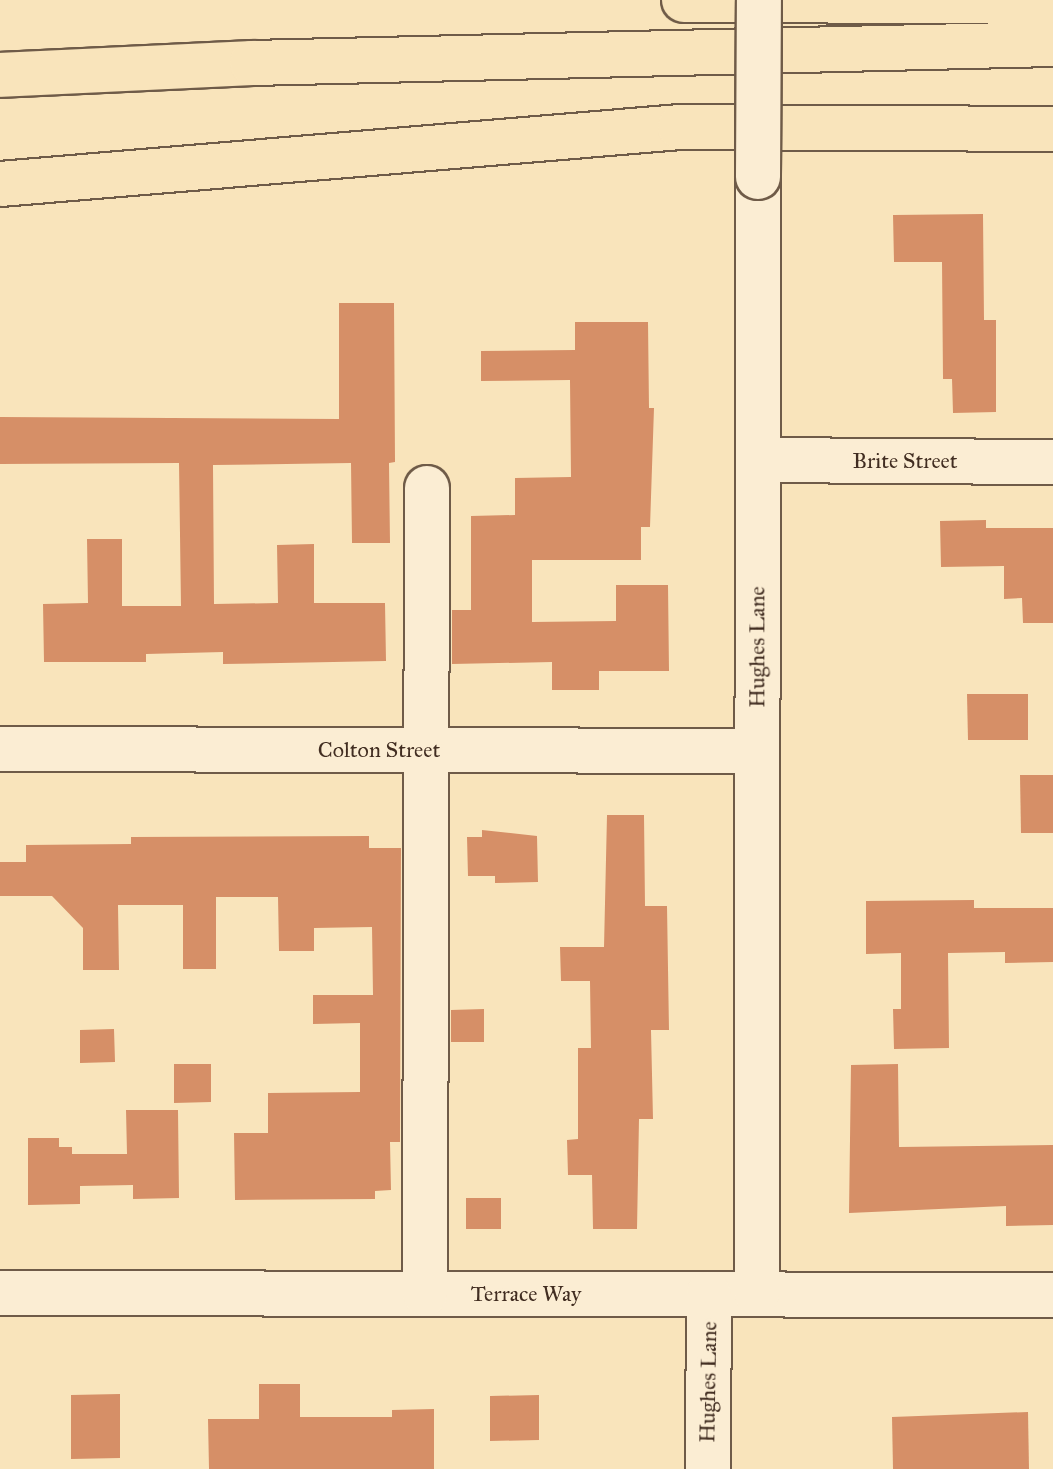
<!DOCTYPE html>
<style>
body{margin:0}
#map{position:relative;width:1053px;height:1469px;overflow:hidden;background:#f9e4bb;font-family:"IM FELL Great Primer",serif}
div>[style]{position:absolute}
.building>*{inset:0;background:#d68f67}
.roads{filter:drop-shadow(2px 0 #6f5b48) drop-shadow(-2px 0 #6f5b48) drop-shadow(0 2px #6f5b48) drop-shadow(0 -2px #6f5b48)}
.minor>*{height:44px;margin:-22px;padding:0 22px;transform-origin:22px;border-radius:22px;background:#fbedd3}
.highway>*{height:44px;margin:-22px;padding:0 22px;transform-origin:22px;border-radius:22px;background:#f9e4bb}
.bridges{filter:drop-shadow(2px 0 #6f5b48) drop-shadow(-2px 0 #6f5b48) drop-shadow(0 2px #6f5b48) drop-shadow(0 -2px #6f5b48)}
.minor-bridge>*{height:44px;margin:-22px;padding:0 22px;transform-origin:22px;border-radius:22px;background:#fbedd3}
span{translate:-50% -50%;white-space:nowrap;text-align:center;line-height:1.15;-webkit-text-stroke:6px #fbedd3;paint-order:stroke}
.street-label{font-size:22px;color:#412d21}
</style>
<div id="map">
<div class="building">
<div style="clip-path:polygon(983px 214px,984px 320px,996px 320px,996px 412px,953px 413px,952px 379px,943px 379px,942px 262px,894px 262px,893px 215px)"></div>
<div style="clip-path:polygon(339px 303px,394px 303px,395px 462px,389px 463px,390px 543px,352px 543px,351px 463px,213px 465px,214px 604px,278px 603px,277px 545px,314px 544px,314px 603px,385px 603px,386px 661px,223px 664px,223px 652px,146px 654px,146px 662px,44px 662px,43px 604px,88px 603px,87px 539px,122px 539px,122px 606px,181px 606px,179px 463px,0 464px,0 417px,339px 419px)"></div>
<div style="clip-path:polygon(575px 322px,648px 322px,649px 408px,654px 408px,650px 527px,641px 527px,641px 560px,532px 560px,532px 622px,616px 621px,616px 585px,668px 585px,669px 671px,599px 671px,599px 690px,552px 690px,552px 662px,452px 664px,452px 610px,471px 610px,471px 516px,515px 515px,515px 478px,571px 477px,570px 380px,481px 381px,481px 351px,575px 350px)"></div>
<div style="clip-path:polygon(986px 520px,986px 528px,1053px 528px,1053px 623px,1023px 623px,1022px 598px,1004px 599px,1004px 566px,941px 567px,940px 521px)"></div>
<div style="clip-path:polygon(967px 694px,1028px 694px,1028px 740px,968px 740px)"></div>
<div style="clip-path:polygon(1020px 775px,1053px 775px,1053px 833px,1021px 833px)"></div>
<div style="clip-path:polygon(607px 815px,644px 815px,645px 906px,667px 906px,669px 1030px,651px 1030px,653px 1119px,639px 1119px,637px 1229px,593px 1229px,592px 1175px,568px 1175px,567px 1140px,578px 1139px,578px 1048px,591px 1048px,590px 981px,561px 981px,560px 947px,604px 947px)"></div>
<div style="clip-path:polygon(482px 830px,537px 836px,538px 882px,495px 883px,495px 876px,468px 876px,467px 837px,482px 837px)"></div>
<div style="clip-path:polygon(369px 836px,369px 848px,401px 848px,400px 1142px,390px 1142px,391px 1190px,375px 1191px,375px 1199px,235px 1200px,234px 1133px,268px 1133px,268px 1093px,360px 1092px,360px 1023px,313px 1024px,313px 995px,373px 995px,372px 927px,314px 928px,314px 951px,279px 951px,278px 897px,216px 897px,216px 969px,183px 969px,183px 905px,118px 905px,119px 970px,83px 970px,83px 928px,52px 896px,0 896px,0 862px,26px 862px,26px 845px,131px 844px,131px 837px)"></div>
<div style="clip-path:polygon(974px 900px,974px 908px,1053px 908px,1053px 962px,1005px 963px,1005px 952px,948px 953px,949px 1048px,894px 1049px,893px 1009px,901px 1009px,901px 953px,866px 954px,866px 901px)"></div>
<div style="clip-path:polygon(484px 1009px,484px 1042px,451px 1042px,451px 1010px)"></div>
<div style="clip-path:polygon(114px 1029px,115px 1062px,80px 1063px,80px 1030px)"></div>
<div style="clip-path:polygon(174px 1064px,211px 1064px,211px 1102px,174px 1103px)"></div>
<div style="clip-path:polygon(898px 1064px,899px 1147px,1053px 1145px,1053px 1225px,1006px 1226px,1006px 1206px,849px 1213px,851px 1065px)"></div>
<div style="clip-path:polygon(126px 1110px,178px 1110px,179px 1198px,133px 1199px,133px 1185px,80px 1186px,80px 1204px,28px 1205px,28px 1138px,59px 1138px,59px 1147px,72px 1147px,72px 1154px,127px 1154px)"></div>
<div style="clip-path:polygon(466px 1198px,501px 1198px,501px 1229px,466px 1229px)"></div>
<div style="clip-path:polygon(259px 1384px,300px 1384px,300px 1417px,392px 1417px,392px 1410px,434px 1409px,434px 1469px,209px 1469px,208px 1419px,259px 1419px)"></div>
<div style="clip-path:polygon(120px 1394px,120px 1458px,71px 1459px,71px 1395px)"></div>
<div style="clip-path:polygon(539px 1395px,539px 1440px,490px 1441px,490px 1396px)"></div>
<div style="clip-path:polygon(1028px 1412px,1029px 1469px,893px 1469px,892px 1417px)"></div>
</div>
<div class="roads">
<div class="minor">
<div style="left:758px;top:460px;width:295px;rotate:0.4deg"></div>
<div style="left:0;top:749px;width:757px;rotate:0.15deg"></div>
<div style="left:0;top:1293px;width:1053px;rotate:0.11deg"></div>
<div style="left:425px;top:1294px;width:806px;rotate:-89.86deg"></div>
<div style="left:757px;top:1294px;width:1117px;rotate:-89.95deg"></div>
<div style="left:708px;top:1469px;width:175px;rotate:-89.7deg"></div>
</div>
<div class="highway">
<div style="left:684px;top:0;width:369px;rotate:0.2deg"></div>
<div style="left:0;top:75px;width:252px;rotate:-2.7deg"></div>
<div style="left:252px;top:63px;width:801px;rotate:-1.36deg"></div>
<div style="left:0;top:184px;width:682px;rotate:-4.79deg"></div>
<div style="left:680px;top:127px;width:373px;rotate:0.3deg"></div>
</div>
</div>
<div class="bridges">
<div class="minor-bridge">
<div style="left:758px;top:177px;width:177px;rotate:-89.7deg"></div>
</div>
</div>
<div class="street-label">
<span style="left:905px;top:461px">Brite Street</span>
<span style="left:757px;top:647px;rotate:-90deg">Hughes Lane</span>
<span style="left:379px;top:750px">Colton Street</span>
<span style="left:526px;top:1294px">Terrace Way</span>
<span style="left:708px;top:1382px;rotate:-89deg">Hughes Lane</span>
</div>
</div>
